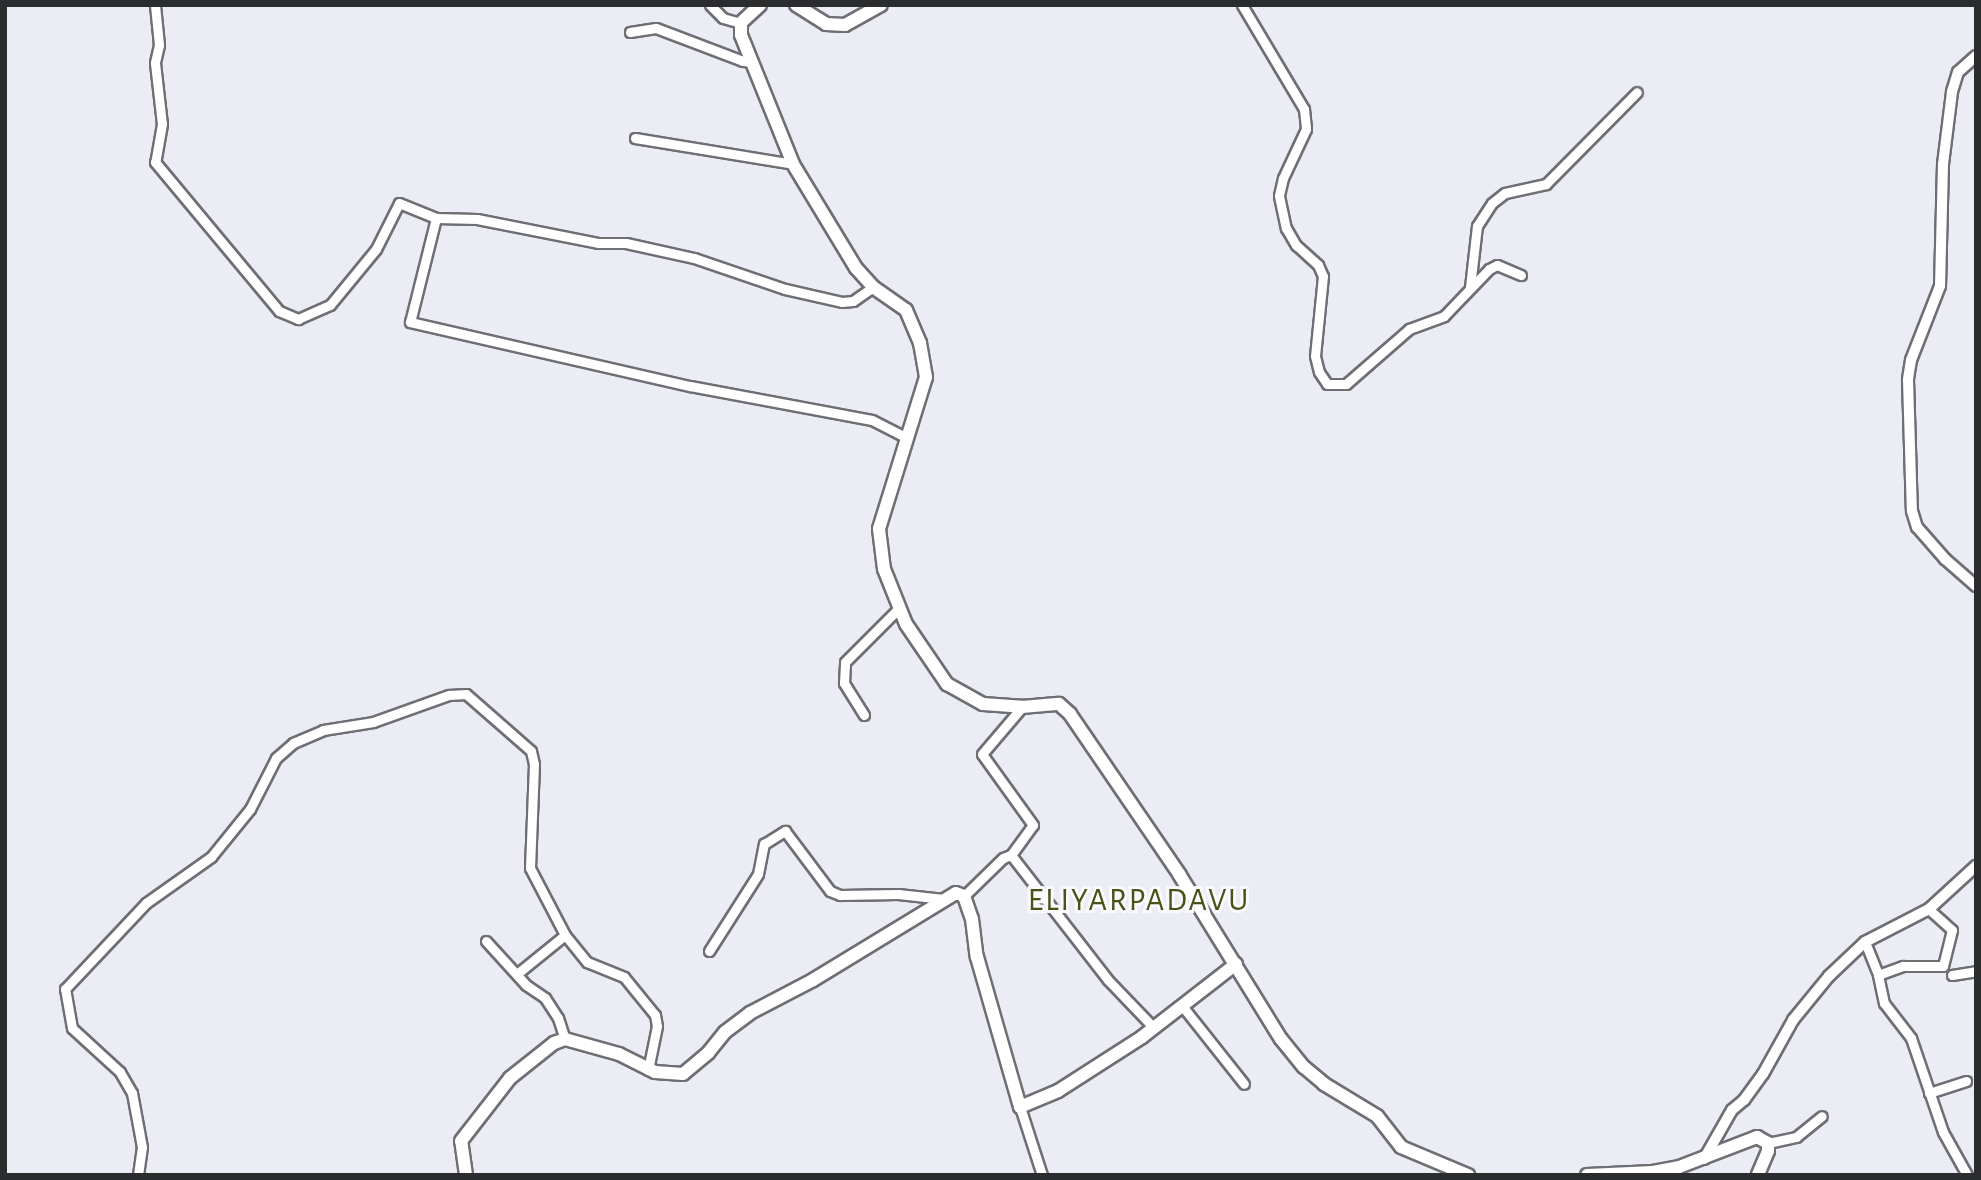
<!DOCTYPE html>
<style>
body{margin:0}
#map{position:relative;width:1981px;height:1180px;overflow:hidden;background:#ececf4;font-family:"Alegreya Sans",sans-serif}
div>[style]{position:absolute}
.roads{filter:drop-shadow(2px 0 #6e6f75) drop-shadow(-2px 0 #6e6f75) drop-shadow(0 2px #6e6f75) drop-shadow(0 -2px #6e6f75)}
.minor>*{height:9px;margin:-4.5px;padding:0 4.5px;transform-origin:4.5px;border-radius:4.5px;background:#fff}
.tertiary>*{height:10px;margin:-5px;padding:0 5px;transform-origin:5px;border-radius:5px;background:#fff}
.secondary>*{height:12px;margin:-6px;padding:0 6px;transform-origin:6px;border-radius:6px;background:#fff}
span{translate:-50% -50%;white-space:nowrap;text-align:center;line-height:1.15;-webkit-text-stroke:6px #f9fafe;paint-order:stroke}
.quarter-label{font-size:32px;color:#4d5015;letter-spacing:2px}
.frame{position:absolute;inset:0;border:7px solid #2b2c2e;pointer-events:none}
</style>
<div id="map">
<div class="roads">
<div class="minor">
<div style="left:155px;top:5px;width:40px;rotate:84.3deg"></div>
<div style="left:159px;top:45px;width:18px;rotate:103deg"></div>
<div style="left:155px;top:63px;width:61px;rotate:83.5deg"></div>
<div style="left:162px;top:124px;width:39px;rotate:100deg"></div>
<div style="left:155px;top:162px;width:194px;rotate:50.2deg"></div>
<div style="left:279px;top:311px;width:21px;rotate:23deg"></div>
<div style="left:298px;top:319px;width:35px;rotate:-24deg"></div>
<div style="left:330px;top:305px;width:72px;rotate:-50.6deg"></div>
<div style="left:376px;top:249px;width:51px;rotate:-63.4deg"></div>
<div style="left:399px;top:203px;width:40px;rotate:22deg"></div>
<div style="left:436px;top:218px;width:107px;rotate:104deg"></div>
<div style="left:410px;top:322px;width:287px;rotate:12.9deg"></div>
<div style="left:690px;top:386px;width:185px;rotate:10.6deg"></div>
<div style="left:872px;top:420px;width:39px;rotate:27deg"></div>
<div style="left:710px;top:5px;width:18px;rotate:45deg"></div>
<div style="left:723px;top:18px;width:19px;rotate:16deg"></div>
<div style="left:1242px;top:5px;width:121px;rotate:59.2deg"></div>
<div style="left:1304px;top:109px;width:20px;rotate:84deg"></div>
<div style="left:1306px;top:129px;width:54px;rotate:115.1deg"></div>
<div style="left:1283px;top:178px;width:18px;rotate:103deg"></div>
<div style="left:1279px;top:196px;width:33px;rotate:78deg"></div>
<div style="left:1286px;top:228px;width:20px;rotate:60deg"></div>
<div style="left:1296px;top:245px;width:30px;rotate:42deg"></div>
<div style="left:1318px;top:265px;width:12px;rotate:66deg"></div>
<div style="left:1323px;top:276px;width:80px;rotate:95.7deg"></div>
<div style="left:1315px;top:356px;width:16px;rotate:76deg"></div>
<div style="left:1319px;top:372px;width:14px;rotate:56deg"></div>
<div style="left:1327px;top:384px;width:19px"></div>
<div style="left:1346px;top:384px;width:84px;rotate:-41.1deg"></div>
<div style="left:1409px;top:329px;width:37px;rotate:-20deg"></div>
<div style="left:1444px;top:316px;width:65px;rotate:-46.2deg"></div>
<div style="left:1489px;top:269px;width:9px;rotate:-27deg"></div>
<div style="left:1497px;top:265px;width:26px;rotate:23deg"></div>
<div style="left:630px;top:32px;width:26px;rotate:-9deg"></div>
<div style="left:656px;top:28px;width:93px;rotate:20.8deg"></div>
<div style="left:743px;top:61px;width:10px;rotate:6deg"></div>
<div style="left:635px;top:138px;width:160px;rotate:9.3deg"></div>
<div style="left:436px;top:218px;width:41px;rotate:1.4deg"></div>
<div style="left:477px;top:219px;width:123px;rotate:11.2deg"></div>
<div style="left:598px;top:243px;width:28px"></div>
<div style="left:626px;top:243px;width:70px;rotate:12.4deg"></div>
<div style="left:694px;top:258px;width:96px;rotate:18.8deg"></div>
<div style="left:785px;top:289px;width:58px;rotate:12.8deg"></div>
<div style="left:842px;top:302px;width:11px;rotate:-5deg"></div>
<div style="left:853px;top:301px;width:24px;rotate:-35deg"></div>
<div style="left:1470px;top:287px;width:61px;rotate:-83.5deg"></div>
<div style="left:1477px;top:226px;width:27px;rotate:-57deg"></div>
<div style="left:1492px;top:203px;width:16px;rotate:-38deg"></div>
<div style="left:1505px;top:193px;width:42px;rotate:-12.4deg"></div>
<div style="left:1546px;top:184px;width:129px;rotate:-45.3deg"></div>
<div style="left:864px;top:715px;width:38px;rotate:-122deg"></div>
<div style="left:844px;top:683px;width:21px;rotate:-87deg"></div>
<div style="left:845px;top:662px;width:75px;rotate:-45deg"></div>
<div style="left:1011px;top:855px;width:158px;rotate:52.2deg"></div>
<div style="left:1108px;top:980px;width:66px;rotate:46.2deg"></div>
<div style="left:964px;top:896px;width:54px;rotate:-44.3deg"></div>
<div style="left:1003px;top:858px;width:9px;rotate:-21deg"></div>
<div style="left:1011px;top:855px;width:37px;rotate:-54deg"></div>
<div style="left:1033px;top:825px;width:87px;rotate:-125.7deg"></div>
<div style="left:982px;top:754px;width:62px;rotate:-49.6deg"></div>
<div style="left:486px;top:941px;width:59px;rotate:47.7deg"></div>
<div style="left:526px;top:985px;width:23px;rotate:34deg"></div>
<div style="left:545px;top:998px;width:24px;rotate:57deg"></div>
<div style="left:558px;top:1018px;width:22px;rotate:72deg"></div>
<div style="left:1865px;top:942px;width:35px;rotate:68deg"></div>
<div style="left:1878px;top:975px;width:29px;rotate:78deg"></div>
<div style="left:1884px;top:1003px;width:44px;rotate:52.4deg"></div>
<div style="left:1911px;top:1038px;width:99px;rotate:71.2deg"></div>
<div style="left:1943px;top:1132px;width:49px;rotate:60.8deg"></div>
<div style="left:709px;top:951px;width:91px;rotate:-57.5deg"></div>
<div style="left:758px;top:874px;width:31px;rotate:-79deg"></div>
<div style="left:764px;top:844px;width:25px;rotate:-32deg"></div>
<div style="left:785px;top:831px;width:75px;rotate:53.1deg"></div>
<div style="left:830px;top:891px;width:11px;rotate:22deg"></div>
<div style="left:840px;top:895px;width:58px;rotate:-1deg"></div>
<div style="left:898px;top:894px;width:46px;rotate:6.2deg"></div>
<div style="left:518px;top:973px;width:60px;rotate:-39deg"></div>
<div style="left:1878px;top:975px;width:27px;rotate:-20deg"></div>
<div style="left:1903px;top:966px;width:40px"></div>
<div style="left:1943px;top:966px;width:37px;rotate:-76deg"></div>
<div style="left:1952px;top:930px;width:31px;rotate:-138deg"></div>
<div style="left:1952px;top:975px;width:24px;rotate:-9deg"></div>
<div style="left:1183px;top:1007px;width:98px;rotate:51.6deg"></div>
<div style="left:1929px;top:1093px;width:39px;rotate:-18deg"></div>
<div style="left:1020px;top:1107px;width:71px;rotate:72.1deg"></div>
<div style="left:1768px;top:1143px;width:29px;rotate:-12deg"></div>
<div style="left:1796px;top:1137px;width:33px;rotate:-39deg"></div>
<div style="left:138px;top:1175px;width:28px;rotate:-82deg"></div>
<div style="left:142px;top:1147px;width:55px;rotate:-100.5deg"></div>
<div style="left:132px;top:1093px;width:24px;rotate:-120deg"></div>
<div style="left:120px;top:1072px;width:65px;rotate:-137.5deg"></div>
<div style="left:72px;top:1028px;width:40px;rotate:-100deg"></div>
<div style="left:65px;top:989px;width:118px;rotate:-46.7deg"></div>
<div style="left:146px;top:903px;width:80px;rotate:-35.3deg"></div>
<div style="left:211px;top:857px;width:62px;rotate:-50.9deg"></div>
<div style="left:250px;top:809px;width:57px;rotate:-63deg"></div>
<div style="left:276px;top:758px;width:23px;rotate:-41deg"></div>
<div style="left:293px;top:743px;width:33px;rotate:-23deg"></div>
<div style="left:323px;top:730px;width:51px;rotate:-9.1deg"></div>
<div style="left:373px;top:722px;width:81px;rotate:-19.6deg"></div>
<div style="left:449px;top:695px;width:17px;rotate:-3deg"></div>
<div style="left:466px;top:694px;width:86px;rotate:41.2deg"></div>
<div style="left:531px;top:751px;width:13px;rotate:77deg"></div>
<div style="left:534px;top:764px;width:104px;rotate:92.2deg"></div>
<div style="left:530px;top:868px;width:76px;rotate:62.4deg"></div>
<div style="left:565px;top:935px;width:35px;rotate:51deg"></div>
<div style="left:587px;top:962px;width:40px;rotate:22deg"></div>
<div style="left:624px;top:977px;width:49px;rotate:50.8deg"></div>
<div style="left:655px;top:1015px;width:11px;rotate:80deg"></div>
<div style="left:657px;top:1026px;width:45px;rotate:101.6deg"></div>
</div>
<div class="tertiary">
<div style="left:1976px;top:56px;width:24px;rotate:138deg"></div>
<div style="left:1958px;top:72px;width:21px;rotate:107deg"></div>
<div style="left:1952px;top:92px;width:73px;rotate:97.1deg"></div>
<div style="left:1943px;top:164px;width:122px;rotate:91.4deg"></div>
<div style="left:1940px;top:286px;width:79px;rotate:111.4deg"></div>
<div style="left:1911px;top:360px;width:20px;rotate:99deg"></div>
<div style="left:1908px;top:380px;width:131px;rotate:88.3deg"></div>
<div style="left:1912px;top:511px;width:17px;rotate:73deg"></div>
<div style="left:1917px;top:527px;width:43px;rotate:48.8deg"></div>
<div style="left:1945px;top:559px;width:41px;rotate:41.1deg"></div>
<div style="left:1704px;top:1159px;width:56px;rotate:-60.3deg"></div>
<div style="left:1732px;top:1110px;width:16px;rotate:-40deg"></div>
<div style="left:1744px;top:1100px;width:32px;rotate:-54deg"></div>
<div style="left:1763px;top:1074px;width:62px;rotate:-60.9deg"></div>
<div style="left:1793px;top:1020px;width:57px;rotate:-50.7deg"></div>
<div style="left:1829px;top:976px;width:50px;rotate:-43.4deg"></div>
<div style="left:1865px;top:942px;width:72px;rotate:-27.3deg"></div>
<div style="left:1929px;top:909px;width:64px;rotate:-42.5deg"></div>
</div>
<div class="secondary">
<div style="left:760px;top:5px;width:26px;rotate:137deg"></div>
<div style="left:741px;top:23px;width:12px;rotate:90deg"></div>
<div style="left:741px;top:35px;width:139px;rotate:68deg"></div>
<div style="left:793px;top:164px;width:122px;rotate:58.8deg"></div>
<div style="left:856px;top:268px;width:25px;rotate:48deg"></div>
<div style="left:873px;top:287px;width:40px;rotate:34.9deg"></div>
<div style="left:906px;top:310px;width:36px;rotate:67deg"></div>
<div style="left:920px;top:343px;width:35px;rotate:80deg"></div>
<div style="left:926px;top:377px;width:159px;rotate:107.2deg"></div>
<div style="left:879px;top:529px;width:40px;rotate:82.9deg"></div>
<div style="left:884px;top:569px;width:59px;rotate:68.2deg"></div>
<div style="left:906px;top:624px;width:73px;rotate:55.7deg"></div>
<div style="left:947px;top:684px;width:41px;rotate:29.1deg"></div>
<div style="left:983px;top:704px;width:39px;rotate:4deg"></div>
<div style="left:1022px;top:707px;width:37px;rotate:-5deg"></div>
<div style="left:1059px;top:704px;width:15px;rotate:42deg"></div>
<div style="left:1070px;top:714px;width:194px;rotate:55.7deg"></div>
<div style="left:1179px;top:874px;width:194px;rotate:58.3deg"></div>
<div style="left:1281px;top:1039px;width:36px;rotate:51deg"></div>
<div style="left:1304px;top:1067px;width:26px;rotate:40deg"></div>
<div style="left:1324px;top:1084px;width:62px;rotate:31.1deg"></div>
<div style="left:1377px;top:1116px;width:39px;rotate:52deg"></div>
<div style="left:1401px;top:1147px;width:73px;rotate:22.7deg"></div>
<div style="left:796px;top:5px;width:36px;rotate:32deg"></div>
<div style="left:826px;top:24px;width:19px;rotate:3deg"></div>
<div style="left:845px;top:25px;width:41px;rotate:-29.1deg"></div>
<div style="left:466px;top:1175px;width:34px;rotate:-98deg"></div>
<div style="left:461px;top:1141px;width:80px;rotate:-52.1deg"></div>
<div style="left:510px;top:1078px;width:56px;rotate:-38.5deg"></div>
<div style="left:554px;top:1043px;width:12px;rotate:-20deg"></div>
<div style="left:565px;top:1039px;width:56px;rotate:15.5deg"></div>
<div style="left:619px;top:1054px;width:40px;rotate:26.6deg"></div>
<div style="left:655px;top:1072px;width:28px;rotate:4deg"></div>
<div style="left:683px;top:1074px;width:33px;rotate:-40deg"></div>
<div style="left:708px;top:1053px;width:27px;rotate:-51deg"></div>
<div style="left:725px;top:1032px;width:31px;rotate:-37deg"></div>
<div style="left:750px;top:1013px;width:71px;rotate:-27.6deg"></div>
<div style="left:813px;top:980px;width:167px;rotate:-31.3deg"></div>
<div style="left:956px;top:893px;width:9px;rotate:21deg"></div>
<div style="left:964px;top:896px;width:24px;rotate:71deg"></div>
<div style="left:972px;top:919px;width:38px;rotate:83deg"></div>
<div style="left:977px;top:957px;width:156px;rotate:74deg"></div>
<div style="left:1020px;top:1107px;width:41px;rotate:-22.8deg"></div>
<div style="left:1058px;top:1091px;width:100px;rotate:-32.7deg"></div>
<div style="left:1142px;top:1037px;width:119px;rotate:-37.8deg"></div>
<div style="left:1587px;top:1175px;width:66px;rotate:-2.6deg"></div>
<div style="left:1653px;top:1172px;width:26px;rotate:-11deg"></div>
<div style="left:1679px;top:1167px;width:84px;rotate:-21deg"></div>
<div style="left:1757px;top:1137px;width:13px;rotate:29deg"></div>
<div style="left:1768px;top:1143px;width:8px;rotate:90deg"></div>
<div style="left:1768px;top:1151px;width:26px;rotate:113deg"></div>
</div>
</div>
<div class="quarter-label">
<span style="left:1139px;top:900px">ELIYARPADAVU</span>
</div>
<div class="frame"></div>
</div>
